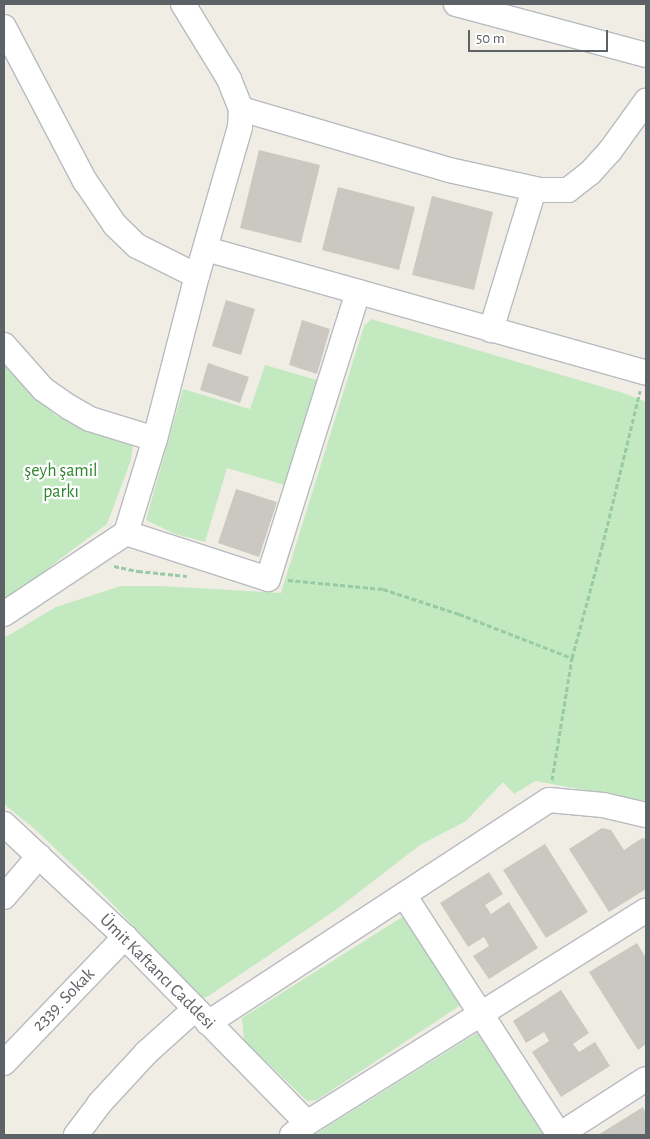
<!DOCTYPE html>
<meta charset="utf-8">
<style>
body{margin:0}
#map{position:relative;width:650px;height:1139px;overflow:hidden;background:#f0ede5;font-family:"Alegreya Sans",sans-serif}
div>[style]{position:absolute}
.green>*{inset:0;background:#c2e9c0}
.building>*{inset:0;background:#cbc8c2}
.path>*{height:3px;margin-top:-1.5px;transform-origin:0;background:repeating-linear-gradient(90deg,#98cba5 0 5px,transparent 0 7.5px)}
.roads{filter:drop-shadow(1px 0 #b8bbc0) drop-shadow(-1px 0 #b8bbc0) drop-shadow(0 1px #b8bbc0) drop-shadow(0 -1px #b8bbc0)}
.minor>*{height:24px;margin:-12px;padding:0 12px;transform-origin:12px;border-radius:12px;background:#fff}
span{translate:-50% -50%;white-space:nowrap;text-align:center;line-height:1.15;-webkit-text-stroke:4.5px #fff;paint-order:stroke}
.park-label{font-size:18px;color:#2f842e}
.street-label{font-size:18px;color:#5d6267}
.frame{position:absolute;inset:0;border:5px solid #5d6267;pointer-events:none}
.scale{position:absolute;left:468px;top:30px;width:140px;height:22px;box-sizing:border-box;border:2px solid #5d6267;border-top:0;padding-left:6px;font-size:15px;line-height:18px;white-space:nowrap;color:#5d6267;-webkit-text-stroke:4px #fff;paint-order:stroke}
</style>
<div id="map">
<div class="green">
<div style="clip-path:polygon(371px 319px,623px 393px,646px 402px,646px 801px,535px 781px,514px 794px,503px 782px,466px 821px,420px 845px,337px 909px,207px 997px,201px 998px,107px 898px,37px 831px,4px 804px,4px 638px,56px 607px,121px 586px,160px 586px,281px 593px,364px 326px)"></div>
<div style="clip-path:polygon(4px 362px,55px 415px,98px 434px,133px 444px,131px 460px,107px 524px,60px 559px,13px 597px,4px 602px)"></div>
<div style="clip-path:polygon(265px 365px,320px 381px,288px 486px,227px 468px,205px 542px,175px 534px,146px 520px,183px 389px,250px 409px)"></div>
<div style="clip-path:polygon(404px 916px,461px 1005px,317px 1100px,307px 1101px,244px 1040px,242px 1018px)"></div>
<div style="clip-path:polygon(477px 1033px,482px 1035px,546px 1135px,314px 1135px)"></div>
</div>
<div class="building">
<div style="clip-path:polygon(259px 150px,320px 165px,301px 243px,240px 228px)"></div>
<div style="clip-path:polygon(338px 187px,415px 207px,399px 270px,322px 250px)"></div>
<div style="clip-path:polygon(432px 196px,493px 212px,474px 290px,412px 275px)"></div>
<div style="clip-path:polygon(226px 300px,255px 309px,241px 355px,212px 346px)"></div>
<div style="clip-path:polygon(302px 320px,330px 329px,317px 374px,289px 365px)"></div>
<div style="clip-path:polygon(208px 363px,249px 377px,240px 403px,200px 390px)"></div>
<div style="clip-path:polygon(236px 489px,277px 502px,259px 557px,218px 543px)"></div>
<div style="clip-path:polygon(602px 828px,611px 830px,624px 850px,642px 838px,646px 839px,646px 889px,609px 912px,569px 849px)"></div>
<div style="clip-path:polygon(545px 844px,588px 912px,546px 938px,503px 870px)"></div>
<div style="clip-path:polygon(489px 872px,503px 894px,485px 905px,491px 914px,509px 902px,538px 948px,489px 979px,473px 956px,489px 946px,484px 937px,468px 947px,440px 903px)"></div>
<div style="clip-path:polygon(637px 943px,646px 958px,646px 1044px,638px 1050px,589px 972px)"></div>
<div style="clip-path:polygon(561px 990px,589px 1033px,573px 1044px,579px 1052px,595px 1042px,610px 1066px,561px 1097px,532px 1052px,549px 1041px,544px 1032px,526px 1043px,513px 1021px)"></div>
<div style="clip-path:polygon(643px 1107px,646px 1113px,646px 1135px,598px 1135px)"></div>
</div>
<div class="path">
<div style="left:114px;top:566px;width:25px;rotate:12deg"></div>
<div style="left:138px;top:571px;width:49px;rotate:5.8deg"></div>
<div style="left:288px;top:580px;width:95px;rotate:5.4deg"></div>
<div style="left:383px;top:589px;width:80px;rotate:18.2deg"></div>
<div style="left:459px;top:614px;width:121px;rotate:21.3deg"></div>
<div style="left:552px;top:780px;width:124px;rotate:-80.7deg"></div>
<div style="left:572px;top:658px;width:115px;rotate:-74.9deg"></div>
<div style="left:602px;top:547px;width:161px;rotate:-76.3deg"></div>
</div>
<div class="roads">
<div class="minor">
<div style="left:456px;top:4px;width:197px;rotate:15deg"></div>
<div style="left:4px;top:27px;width:174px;rotate:62.3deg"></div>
<div style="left:85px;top:181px;width:53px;rotate:55.7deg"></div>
<div style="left:115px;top:225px;width:30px;rotate:44deg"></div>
<div style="left:137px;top:246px;width:67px;rotate:26.6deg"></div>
<div style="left:241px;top:109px;width:217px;rotate:16.3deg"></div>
<div style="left:449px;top:170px;width:93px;rotate:12.4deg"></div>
<div style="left:540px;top:190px;width:28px"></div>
<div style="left:568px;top:190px;width:28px;rotate:-38deg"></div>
<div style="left:590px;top:173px;width:30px;rotate:-48deg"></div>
<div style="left:610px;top:151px;width:62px;rotate:-54.2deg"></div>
<div style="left:206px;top:249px;width:457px;rotate:15.7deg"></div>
<div style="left:491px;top:330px;width:147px;rotate:-73deg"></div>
<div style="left:4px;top:345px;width:59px;rotate:48.4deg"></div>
<div style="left:43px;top:389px;width:32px;rotate:35deg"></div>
<div style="left:69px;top:407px;width:24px;rotate:30deg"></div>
<div style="left:90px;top:419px;width:68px;rotate:17.1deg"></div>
<div style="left:155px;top:439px;width:168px;rotate:-75.6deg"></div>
<div style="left:197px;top:276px;width:155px;rotate:-73.9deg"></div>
<div style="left:240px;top:127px;width:18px;rotate:-87deg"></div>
<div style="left:241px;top:109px;width:32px;rotate:-112deg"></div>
<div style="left:229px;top:79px;width:88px;rotate:-121.5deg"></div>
<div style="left:126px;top:533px;width:149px;rotate:17.9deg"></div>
<div style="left:268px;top:579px;width:301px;rotate:-72.6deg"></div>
<div style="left:4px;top:614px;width:146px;rotate:-33.6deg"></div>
<div style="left:126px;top:533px;width:98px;rotate:-72.9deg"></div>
<div style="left:4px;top:824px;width:166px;rotate:43deg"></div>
<div style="left:125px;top:937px;width:260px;rotate:45.6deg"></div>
<div style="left:404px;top:895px;width:286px;rotate:57.1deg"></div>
<div style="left:4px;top:897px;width:54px;rotate:-49.5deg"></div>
<div style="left:208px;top:1023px;width:407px;rotate:-33.2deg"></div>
<div style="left:549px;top:800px;width:54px;rotate:5.3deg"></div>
<div style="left:603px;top:805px;width:44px;rotate:13.1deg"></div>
<div style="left:4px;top:1063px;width:175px;rotate:-46.2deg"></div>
<div style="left:76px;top:1135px;width:39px;rotate:-53deg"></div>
<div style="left:99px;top:1104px;width:69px;rotate:-47.3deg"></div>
<div style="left:146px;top:1053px;width:66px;rotate:-41.9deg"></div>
<div style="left:292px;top:1135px;width:19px;rotate:-39deg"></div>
<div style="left:307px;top:1123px;width:400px;rotate:-32.1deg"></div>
<div style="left:559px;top:1135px;width:103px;rotate:-32.8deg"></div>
</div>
</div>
<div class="park-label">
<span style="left:61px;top:482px">şeyh şamil<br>parkı</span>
</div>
<div class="street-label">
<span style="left:157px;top:972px;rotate:45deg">Ümit Kaftancı Caddesi</span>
<span style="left:64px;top:1000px;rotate:-46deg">2339. Sokak</span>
</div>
<div class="frame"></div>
<div class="scale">50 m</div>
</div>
